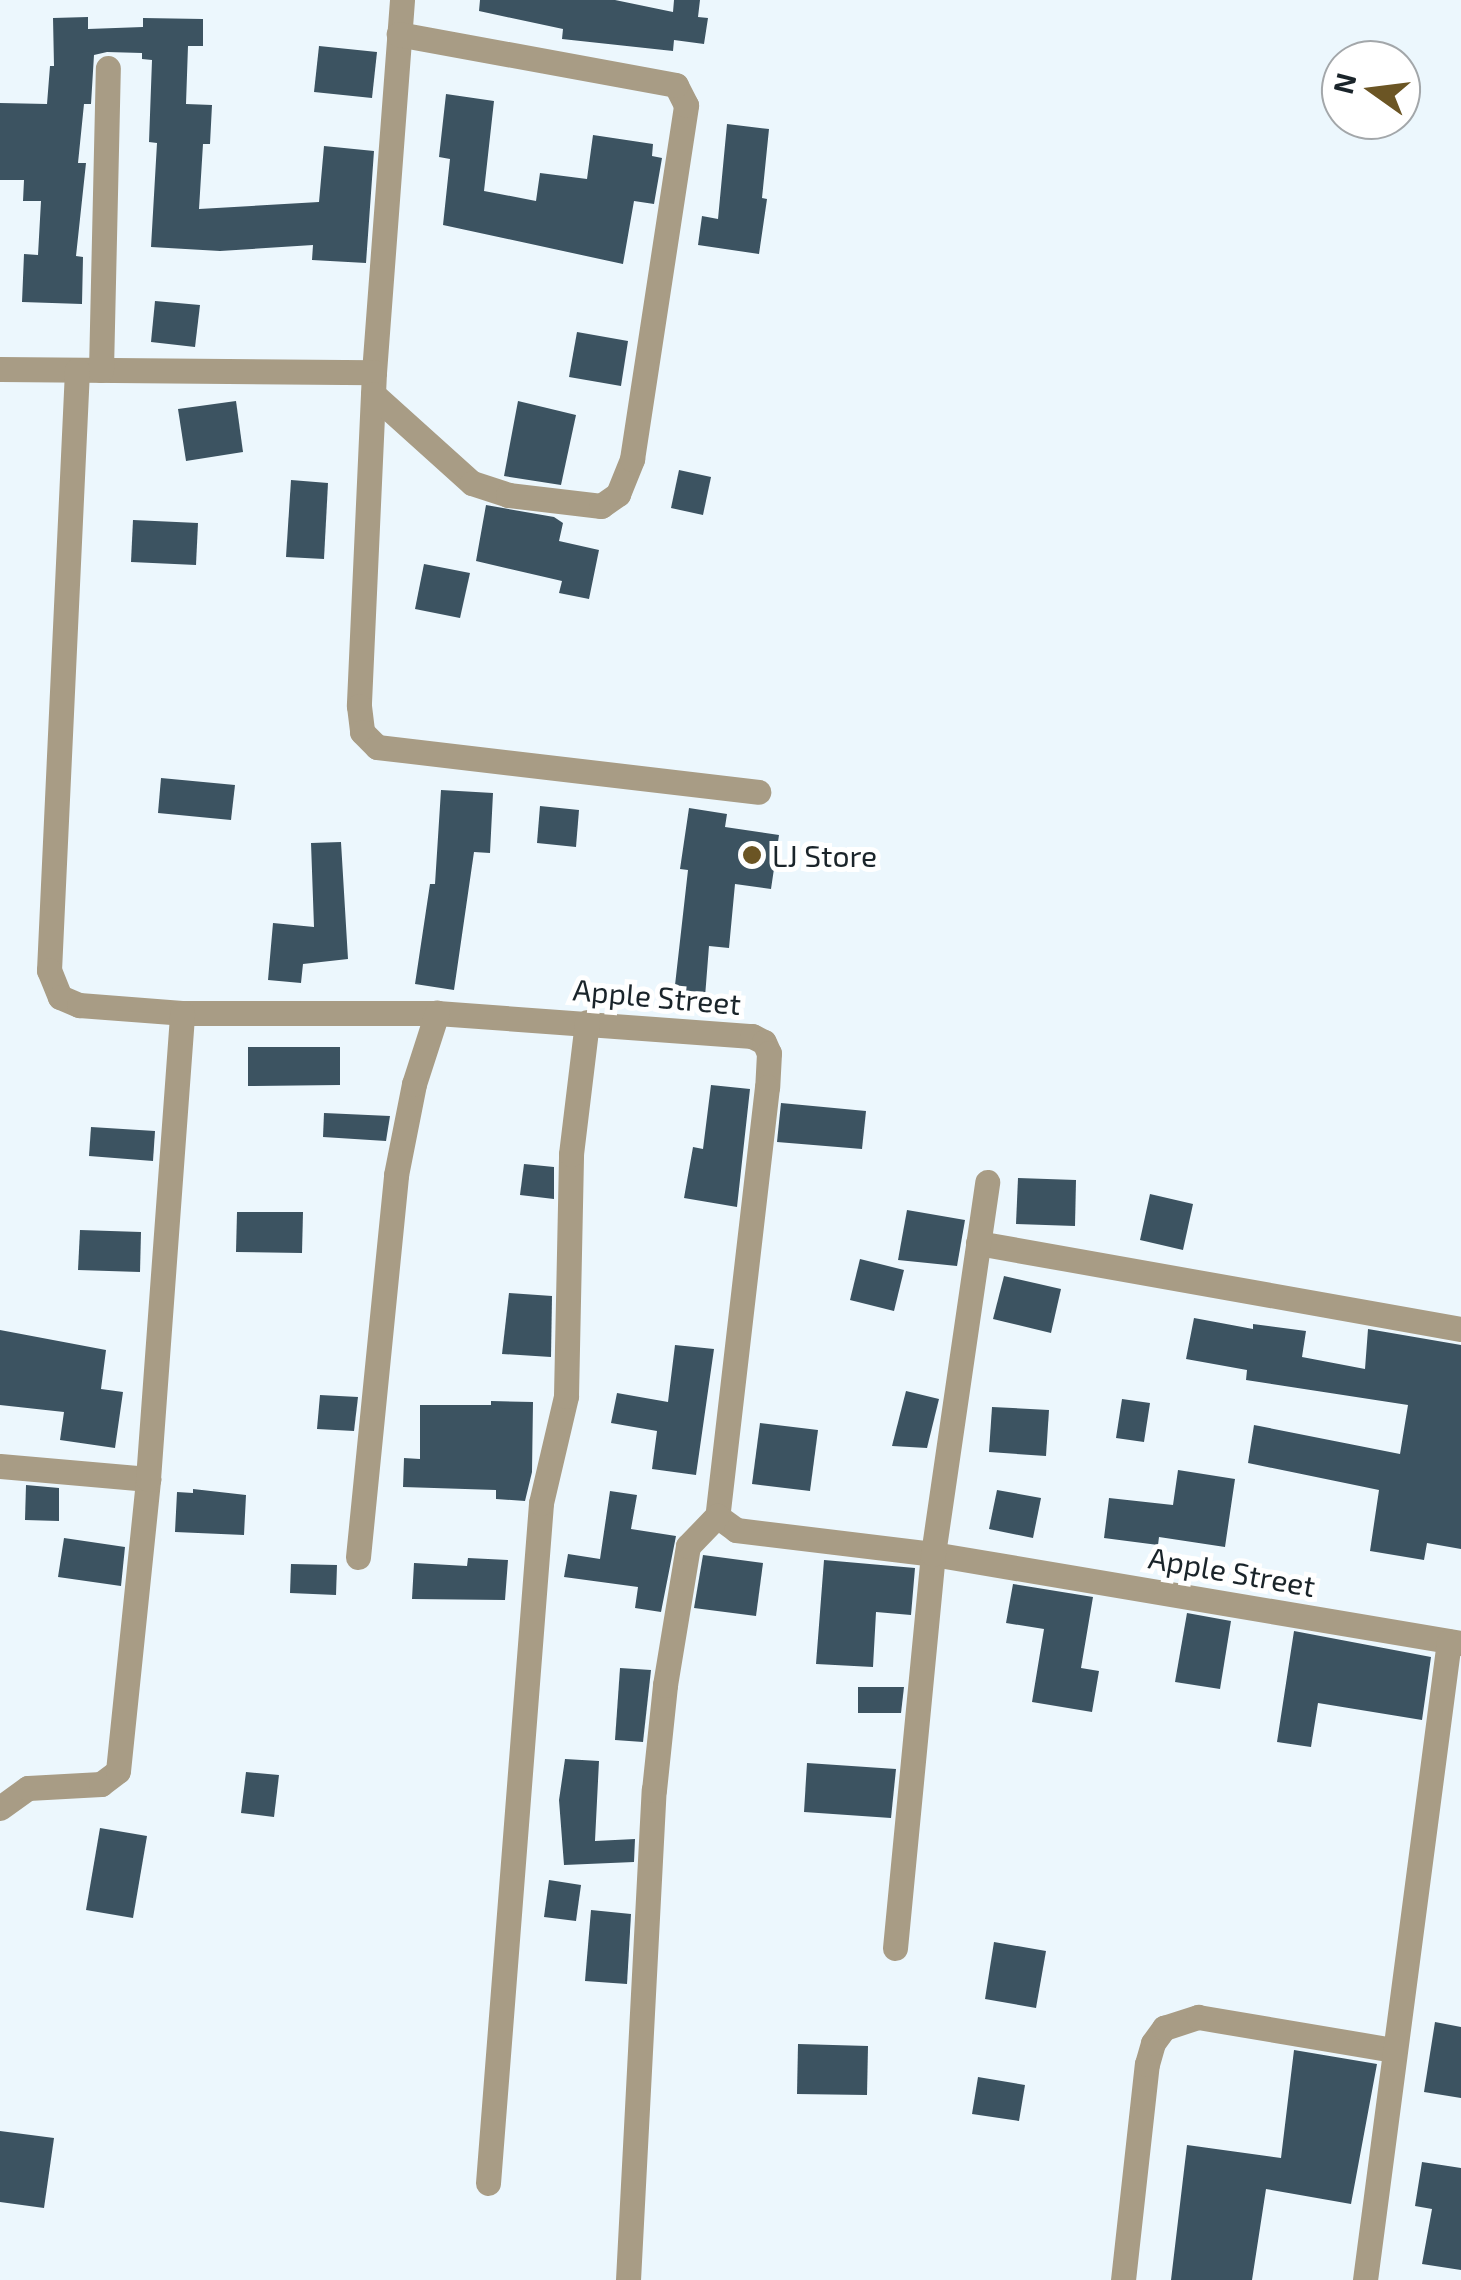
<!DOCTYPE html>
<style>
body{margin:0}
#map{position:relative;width:1461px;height:2280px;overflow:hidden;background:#ecf7fd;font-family:"Exo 2",sans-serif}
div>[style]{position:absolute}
.building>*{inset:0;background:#3c5361}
.minor>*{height:25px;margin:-12.5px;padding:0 12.5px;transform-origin:12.5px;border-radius:12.5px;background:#a89c85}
.dots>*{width:28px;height:28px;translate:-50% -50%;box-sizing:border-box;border:5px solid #fff;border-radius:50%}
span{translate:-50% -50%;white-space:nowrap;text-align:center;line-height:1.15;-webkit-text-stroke:10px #fff;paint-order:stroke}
.poi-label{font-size:30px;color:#1a242a}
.left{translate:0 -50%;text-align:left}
.street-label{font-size:30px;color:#1a242a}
.north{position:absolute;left:1321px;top:40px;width:100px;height:100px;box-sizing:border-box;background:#fff;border:2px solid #a3a7aa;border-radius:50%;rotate:284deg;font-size:28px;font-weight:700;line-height:40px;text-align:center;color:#1a242a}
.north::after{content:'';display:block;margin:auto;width:35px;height:45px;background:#6b5524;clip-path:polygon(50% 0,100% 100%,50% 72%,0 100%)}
</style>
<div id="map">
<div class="building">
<div style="clip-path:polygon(480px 0,615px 0,673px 12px,674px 0,700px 0,698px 17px,708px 18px,704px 44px,674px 40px,673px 51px,562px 39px,563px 29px,479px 11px)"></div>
<div style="clip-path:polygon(88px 17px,88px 29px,143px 27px,143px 18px,203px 19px,203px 46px,188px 46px,186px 104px,212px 105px,210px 144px,203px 144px,199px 209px,319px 202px,324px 146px,374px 151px,366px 263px,312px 260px,313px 245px,220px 251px,151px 247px,157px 143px,149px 142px,152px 60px,142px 59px,142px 53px,107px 52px,94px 55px,91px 104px,84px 104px,78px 163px,86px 163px,76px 256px,83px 257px,82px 304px,22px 302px,24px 254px,38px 255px,41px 201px,23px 201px,24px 180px,0 180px,0 103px,47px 104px,50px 66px,54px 66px,53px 18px)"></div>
<div style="clip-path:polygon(319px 46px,377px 52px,372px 98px,314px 92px)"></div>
<div style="clip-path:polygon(446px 94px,494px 101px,484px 191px,536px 201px,540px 173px,587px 179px,593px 135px,653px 144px,652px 156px,662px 158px,654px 204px,634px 201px,623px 264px,443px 225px,450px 159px,439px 157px)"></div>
<div style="clip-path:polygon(727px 124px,769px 129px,762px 198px,767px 199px,759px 254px,698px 245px,702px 216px,718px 219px)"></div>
<div style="clip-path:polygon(155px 301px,200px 305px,195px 347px,151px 342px)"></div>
<div style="clip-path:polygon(577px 332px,628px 341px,621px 386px,569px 377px)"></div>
<div style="clip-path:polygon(236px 401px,243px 452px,186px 461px,178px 409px)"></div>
<div style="clip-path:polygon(518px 401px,576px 415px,561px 485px,504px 476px)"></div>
<div style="clip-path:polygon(679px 470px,711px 477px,703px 515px,671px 508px)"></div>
<div style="clip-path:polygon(291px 480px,328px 483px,324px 559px,286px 557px)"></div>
<div style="clip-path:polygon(486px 505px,554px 517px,563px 523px,559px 541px,599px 550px,589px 599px,559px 593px,562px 581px,476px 561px)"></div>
<div style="clip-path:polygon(133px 520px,198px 523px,196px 565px,131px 562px)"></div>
<div style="clip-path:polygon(424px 564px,470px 573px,460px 618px,415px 609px)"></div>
<div style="clip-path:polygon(161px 778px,235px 785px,231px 820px,158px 813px)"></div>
<div style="clip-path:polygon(441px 790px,493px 793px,490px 853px,474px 852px,454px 990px,415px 984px,430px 884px,435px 884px)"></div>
<div style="clip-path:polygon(540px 806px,579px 810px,576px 847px,537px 843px)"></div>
<div style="clip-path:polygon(689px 808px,727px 814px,725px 827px,779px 835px,771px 889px,735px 884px,729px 948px,709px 946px,705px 997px,674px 994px,688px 870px,680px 869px)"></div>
<div style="clip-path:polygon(341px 842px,348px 959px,303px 964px,301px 983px,268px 980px,273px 923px,314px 927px,311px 843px)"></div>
<div style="clip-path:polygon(248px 1047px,340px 1047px,340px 1085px,248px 1086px)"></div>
<div style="clip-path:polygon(711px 1085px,750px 1089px,737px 1207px,684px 1198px,693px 1147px,703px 1149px)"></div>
<div style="clip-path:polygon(781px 1103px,866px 1111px,862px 1149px,777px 1142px)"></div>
<div style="clip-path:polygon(324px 1113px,390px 1116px,386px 1141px,323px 1137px)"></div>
<div style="clip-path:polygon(91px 1127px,155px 1131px,153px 1161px,89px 1156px)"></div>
<div style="clip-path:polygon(524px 1164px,554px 1167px,554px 1199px,520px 1195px)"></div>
<div style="clip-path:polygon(1018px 1178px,1076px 1180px,1075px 1226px,1016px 1224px)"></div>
<div style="clip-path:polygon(1150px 1194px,1193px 1204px,1183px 1250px,1140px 1240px)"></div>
<div style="clip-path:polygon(907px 1210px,965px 1220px,957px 1266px,898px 1260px)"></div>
<div style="clip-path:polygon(237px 1212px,303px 1212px,302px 1253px,236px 1252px)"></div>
<div style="clip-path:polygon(80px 1230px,141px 1232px,140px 1272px,78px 1270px)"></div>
<div style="clip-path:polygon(860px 1259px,904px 1270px,894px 1311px,850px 1300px)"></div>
<div style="clip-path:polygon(1004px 1276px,1061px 1289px,1051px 1333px,993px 1319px)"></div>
<div style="clip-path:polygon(509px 1293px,552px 1296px,551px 1357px,502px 1354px)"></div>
<div style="clip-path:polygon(1194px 1318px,1253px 1329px,1253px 1324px,1306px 1331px,1302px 1357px,1365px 1369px,1368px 1329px,1461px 1345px,1461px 1549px,1427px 1543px,1424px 1560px,1370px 1551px,1379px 1490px,1248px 1463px,1254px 1425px,1400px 1454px,1408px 1405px,1246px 1380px,1247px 1370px,1186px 1359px)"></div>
<div style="clip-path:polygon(0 1330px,106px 1350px,101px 1389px,123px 1392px,115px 1448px,60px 1440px,64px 1412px,0 1405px)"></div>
<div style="clip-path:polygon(675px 1345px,714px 1349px,696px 1475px,652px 1469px,657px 1431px,611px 1423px,617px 1393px,668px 1402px)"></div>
<div style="clip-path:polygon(906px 1391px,939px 1399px,927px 1448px,892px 1446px)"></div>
<div style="clip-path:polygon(320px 1395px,358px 1397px,354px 1431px,317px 1429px)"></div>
<div style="clip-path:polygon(1122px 1399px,1150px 1403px,1144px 1442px,1116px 1438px)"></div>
<div style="clip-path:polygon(491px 1401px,533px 1402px,532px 1472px,525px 1501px,496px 1499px,496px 1490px,403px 1487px,404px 1458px,420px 1459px,420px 1405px,491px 1405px)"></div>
<div style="clip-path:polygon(992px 1407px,1049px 1410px,1046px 1456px,989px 1452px)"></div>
<div style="clip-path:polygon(760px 1423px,818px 1430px,810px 1491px,752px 1484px)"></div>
<div style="clip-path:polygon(1178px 1470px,1235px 1479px,1225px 1547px,1159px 1537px,1158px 1545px,1104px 1538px,1109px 1498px,1173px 1505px)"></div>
<div style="clip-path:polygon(26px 1485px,59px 1488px,59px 1521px,25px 1520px)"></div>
<div style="clip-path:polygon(193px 1489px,246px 1495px,244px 1535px,175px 1532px,177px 1492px,193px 1493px)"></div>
<div style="clip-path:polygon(997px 1490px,1041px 1498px,1033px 1538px,989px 1529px)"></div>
<div style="clip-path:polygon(610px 1491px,637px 1495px,631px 1529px,676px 1536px,661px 1612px,635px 1608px,638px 1587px,564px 1577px,568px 1554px,600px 1559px)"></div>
<div style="clip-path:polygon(64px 1538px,125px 1547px,121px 1586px,58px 1577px)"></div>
<div style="clip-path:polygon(703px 1555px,763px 1563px,756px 1616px,694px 1608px)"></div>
<div style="clip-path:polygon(468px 1558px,508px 1560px,505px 1600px,412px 1599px,414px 1563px,467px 1566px)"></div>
<div style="clip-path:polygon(824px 1560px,915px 1568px,911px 1615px,876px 1612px,873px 1667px,816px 1664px)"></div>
<div style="clip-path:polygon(291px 1564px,337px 1565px,336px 1595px,290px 1593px)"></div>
<div style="clip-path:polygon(1013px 1584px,1093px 1597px,1081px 1668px,1099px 1671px,1092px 1712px,1032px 1702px,1044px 1629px,1006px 1623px)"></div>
<div style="clip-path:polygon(1187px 1613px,1231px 1621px,1220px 1689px,1175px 1682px)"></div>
<div style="clip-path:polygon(1294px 1631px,1431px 1657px,1422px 1720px,1318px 1703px,1311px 1747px,1277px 1742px)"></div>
<div style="clip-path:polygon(620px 1668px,651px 1670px,643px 1742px,615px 1740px)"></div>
<div style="clip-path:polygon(858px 1687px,904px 1687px,901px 1713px,858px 1713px)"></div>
<div style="clip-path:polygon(565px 1759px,599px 1761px,595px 1841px,635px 1839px,634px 1862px,564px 1865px,559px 1800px)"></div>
<div style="clip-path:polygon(807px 1763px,896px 1769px,891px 1818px,804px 1812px)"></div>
<div style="clip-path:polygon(246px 1772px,279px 1775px,274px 1817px,241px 1813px)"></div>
<div style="clip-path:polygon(100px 1828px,147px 1836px,133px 1918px,86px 1910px)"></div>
<div style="clip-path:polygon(549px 1880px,581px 1885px,576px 1921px,544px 1917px)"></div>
<div style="clip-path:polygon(591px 1910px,631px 1914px,627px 1984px,585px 1981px)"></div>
<div style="clip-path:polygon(994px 1942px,1046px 1951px,1036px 2008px,985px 1999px)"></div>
<div style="clip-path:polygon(1435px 2022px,1461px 2027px,1461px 2098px,1424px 2092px)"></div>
<div style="clip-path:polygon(798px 2044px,868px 2046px,867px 2095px,797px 2094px)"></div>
<div style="clip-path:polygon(1294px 2050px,1377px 2064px,1351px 2204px,1266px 2189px,1252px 2280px,1171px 2280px,1187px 2145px,1281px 2158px)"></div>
<div style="clip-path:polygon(978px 2077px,1025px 2085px,1019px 2121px,972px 2114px)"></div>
<div style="clip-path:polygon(0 2131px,54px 2138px,44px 2208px,0 2202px)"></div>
<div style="clip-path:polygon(1422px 2162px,1461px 2168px,1461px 2270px,1422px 2264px,1432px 2209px,1415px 2206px)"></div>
</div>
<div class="minor">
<div style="left:402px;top:0;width:373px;rotate:94.3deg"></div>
<div style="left:374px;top:372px;width:334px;rotate:92.6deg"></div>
<div style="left:359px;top:706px;width:26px;rotate:83deg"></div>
<div style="left:362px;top:732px;width:21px;rotate:45deg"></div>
<div style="left:377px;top:747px;width:384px;rotate:6.7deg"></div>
<div style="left:0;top:369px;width:374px;rotate:0.5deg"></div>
<div style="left:77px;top:370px;width:601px;rotate:92.67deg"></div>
<div style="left:49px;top:970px;width:29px;rotate:68deg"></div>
<div style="left:60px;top:997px;width:21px;rotate:23deg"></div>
<div style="left:79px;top:1005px;width:103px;rotate:4.4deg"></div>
<div style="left:182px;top:1013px;width:255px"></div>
<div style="left:437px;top:1013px;width:316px;rotate:4.2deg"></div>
<div style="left:752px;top:1036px;width:13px;rotate:27deg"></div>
<div style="left:764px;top:1042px;width:12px;rotate:66deg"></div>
<div style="left:769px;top:1053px;width:34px;rotate:93deg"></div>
<div style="left:767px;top:1087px;width:432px;rotate:96.6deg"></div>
<div style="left:717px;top:1516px;width:24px;rotate:36deg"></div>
<div style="left:736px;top:1530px;width:198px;rotate:6.9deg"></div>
<div style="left:933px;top:1554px;width:535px;rotate:9.57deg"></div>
<div style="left:101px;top:370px;width:302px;rotate:-88.7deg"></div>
<div style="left:373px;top:394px;width:133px;rotate:42deg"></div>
<div style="left:472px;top:483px;width:38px;rotate:18deg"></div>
<div style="left:508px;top:495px;width:94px;rotate:6.7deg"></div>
<div style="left:601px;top:506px;width:21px;rotate:-35deg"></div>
<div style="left:618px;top:494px;width:38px;rotate:-68deg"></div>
<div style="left:632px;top:459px;width:358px;rotate:-81.3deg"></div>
<div style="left:686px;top:105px;width:22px;rotate:-117deg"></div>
<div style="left:676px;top:85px;width:282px;rotate:-169.6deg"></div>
<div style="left:978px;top:1243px;width:491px;rotate:10.1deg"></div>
<div style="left:0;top:1466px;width:149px;rotate:5deg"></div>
<div style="left:358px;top:1557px;width:384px;rotate:-84.3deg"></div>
<div style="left:396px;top:1175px;width:93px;rotate:-78.8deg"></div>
<div style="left:414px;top:1084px;width:75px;rotate:-72.1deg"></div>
<div style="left:0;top:1808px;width:34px;rotate:-36deg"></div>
<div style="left:28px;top:1788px;width:73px;rotate:-3.1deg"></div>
<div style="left:101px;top:1784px;width:21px;rotate:-37deg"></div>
<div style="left:118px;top:1771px;width:294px;rotate:-84.1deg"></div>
<div style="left:148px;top:1479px;width:467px;rotate:-85.8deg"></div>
<div style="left:895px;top:1948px;width:396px;rotate:-84.5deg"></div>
<div style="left:933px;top:1554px;width:376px;rotate:-81.7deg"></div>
<div style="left:488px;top:2183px;width:682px;rotate:-85.54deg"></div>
<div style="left:541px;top:1503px;width:110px;rotate:-76.8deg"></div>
<div style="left:566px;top:1396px;width:242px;rotate:-88.8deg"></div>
<div style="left:571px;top:1154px;width:133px;rotate:-83.1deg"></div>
<div style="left:628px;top:2280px;width:491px;rotate:-87deg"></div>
<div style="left:654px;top:1790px;width:106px;rotate:-84deg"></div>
<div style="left:665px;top:1685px;width:141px;rotate:-80.6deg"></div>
<div style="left:688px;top:1546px;width:42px;rotate:-46deg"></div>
<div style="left:1123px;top:2280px;width:217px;rotate:-83.7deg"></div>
<div style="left:1147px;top:2064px;width:22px;rotate:-74deg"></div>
<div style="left:1153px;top:2043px;width:19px;rotate:-54deg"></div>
<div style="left:1164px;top:2028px;width:36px;rotate:-18deg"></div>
<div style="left:1198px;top:2017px;width:198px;rotate:9.6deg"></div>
<div style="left:1365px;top:2280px;width:644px;rotate:-82.51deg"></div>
</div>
<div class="dots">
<div style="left:752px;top:855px;background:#6b5524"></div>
</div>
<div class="poi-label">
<span class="left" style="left:772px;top:855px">LJ Store</span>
</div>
<div class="street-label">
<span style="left:657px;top:996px;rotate:5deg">Apple Street</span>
<span style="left:1232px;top:1571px;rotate:10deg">Apple Street</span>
</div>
<div class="north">N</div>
</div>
